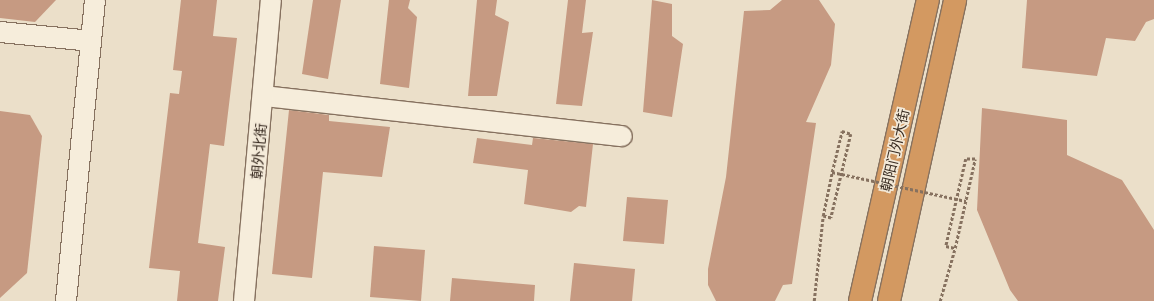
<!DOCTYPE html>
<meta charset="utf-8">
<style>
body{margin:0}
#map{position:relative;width:1154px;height:301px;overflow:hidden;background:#ebdfc9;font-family:Georgia,"Noto Sans SC",serif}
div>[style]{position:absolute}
.building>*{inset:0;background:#c69a82}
.path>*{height:2.5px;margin-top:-1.25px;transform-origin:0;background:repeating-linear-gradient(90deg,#86715f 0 3px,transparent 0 5px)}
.roads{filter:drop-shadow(1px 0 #86715f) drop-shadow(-1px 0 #86715f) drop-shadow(0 1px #86715f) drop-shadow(0 -1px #86715f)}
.minor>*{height:20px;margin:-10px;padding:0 10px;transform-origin:10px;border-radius:10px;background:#f6eddb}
.highway>*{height:22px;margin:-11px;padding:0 11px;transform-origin:11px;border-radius:11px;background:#d39961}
.path-bridge>*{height:2.5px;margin-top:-1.25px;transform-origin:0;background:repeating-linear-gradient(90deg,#86715f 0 3px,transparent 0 5px)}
span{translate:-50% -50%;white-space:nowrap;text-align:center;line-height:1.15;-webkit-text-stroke:3.5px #f3e9d8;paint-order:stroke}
.street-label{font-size:14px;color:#382b21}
</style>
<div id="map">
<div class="building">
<div style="clip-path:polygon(0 0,56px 0,35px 22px,0 18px)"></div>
<div style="clip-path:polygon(181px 0,217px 0,213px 36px,237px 38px,224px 146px,210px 144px,198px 243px,225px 247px,218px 301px,177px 301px,180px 271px,149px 268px,170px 93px,179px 94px,182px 71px,173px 70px)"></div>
<div style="clip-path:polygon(313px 0,341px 0,328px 79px,302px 74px)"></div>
<div style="clip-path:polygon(389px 0,410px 0,408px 8px,417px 17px,409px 88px,380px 84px)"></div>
<div style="clip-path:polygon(477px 0,497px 0,495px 15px,509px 22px,497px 96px,468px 96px)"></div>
<div style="clip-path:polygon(568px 0,586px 0,582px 33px,593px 32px,582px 106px,556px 104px)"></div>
<div style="clip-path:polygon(652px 0,672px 4px,672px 36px,683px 44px,672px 117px,643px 112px)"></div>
<div style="clip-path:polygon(782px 0,819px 0,835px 24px,831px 65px,806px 122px,816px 123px,792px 284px,783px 285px,775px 301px,716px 301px,708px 285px,708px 269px,726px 177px,744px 11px,770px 10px)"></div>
<div style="clip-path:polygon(1027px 0,1154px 0,1154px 19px,1146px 22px,1135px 41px,1106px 38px,1097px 76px,1022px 68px)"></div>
<div style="clip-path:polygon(982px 108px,1067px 120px,1067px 155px,1122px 180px,1154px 230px,1154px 301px,1018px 301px,1010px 290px,977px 210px)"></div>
<div style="clip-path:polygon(289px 110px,329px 115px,329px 121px,390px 127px,382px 177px,323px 172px,312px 278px,272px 274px)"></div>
<div style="clip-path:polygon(0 111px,30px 115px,42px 136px,27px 273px,0 298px)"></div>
<div style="clip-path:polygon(477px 138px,532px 145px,533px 138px,593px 144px,586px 207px,579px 206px,571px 212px,524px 204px,528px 170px,473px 163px)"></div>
<div style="clip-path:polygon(627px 197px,668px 200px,664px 244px,623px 241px)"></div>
<div style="clip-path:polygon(374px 246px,425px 250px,421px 301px,370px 297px)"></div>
<div style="clip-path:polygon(574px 263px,635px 269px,632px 301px,570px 301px)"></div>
<div style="clip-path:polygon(452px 278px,535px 285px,534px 301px,450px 301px)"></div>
</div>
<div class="path">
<div style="left:814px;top:301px;width:85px;rotate:-84deg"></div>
<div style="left:823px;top:216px;width:45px;rotate:-78.4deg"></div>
<div style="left:832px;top:172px;width:42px;rotate:-76.3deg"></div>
<div style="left:842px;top:131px;width:9px;rotate:18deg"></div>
<div style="left:851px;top:134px;width:86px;rotate:103.4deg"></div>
<div style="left:831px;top:218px;width:8px;rotate:-166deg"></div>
<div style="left:940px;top:301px;width:55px;rotate:-74.2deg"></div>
<div style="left:955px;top:248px;width:91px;rotate:-77.3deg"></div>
<div style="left:975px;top:159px;width:9px;rotate:180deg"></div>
<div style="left:966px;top:159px;width:89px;rotate:102.9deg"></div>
<div style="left:946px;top:246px;width:9px;rotate:13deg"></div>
</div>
<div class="roads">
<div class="minor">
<div style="left:0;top:32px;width:91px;rotate:5.6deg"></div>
<div style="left:264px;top:96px;width:360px;rotate:6.4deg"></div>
<div style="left:66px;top:301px;width:302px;rotate:-84.5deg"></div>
<div style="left:244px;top:301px;width:302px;rotate:-84.9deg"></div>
</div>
<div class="highway">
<div style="left:860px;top:301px;width:309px;rotate:-77.3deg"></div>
<div style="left:889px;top:301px;width:308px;rotate:-77.6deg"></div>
</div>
</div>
<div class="path-bridge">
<div style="left:832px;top:172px;width:137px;rotate:12.2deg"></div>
</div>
<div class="street-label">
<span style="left:894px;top:150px;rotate:-77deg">朝阳门外大街</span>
<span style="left:258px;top:151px;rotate:-85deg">朝外北街</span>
</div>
</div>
